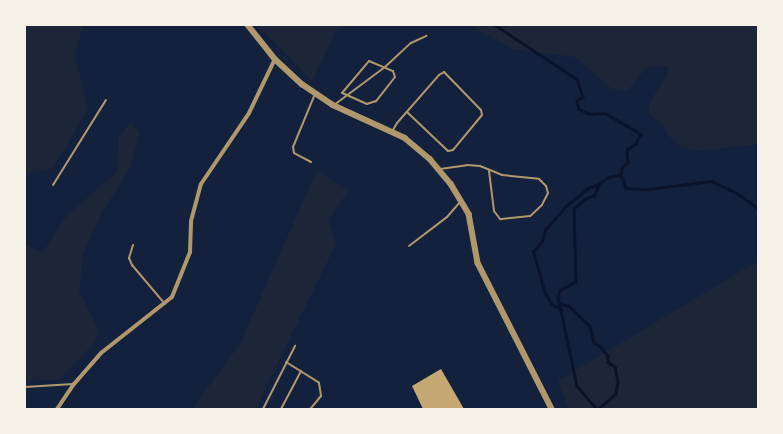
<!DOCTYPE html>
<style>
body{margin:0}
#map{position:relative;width:783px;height:434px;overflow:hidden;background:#14213d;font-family:"Sofia Sans Condensed",sans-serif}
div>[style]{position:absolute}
.green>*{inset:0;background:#1d2539}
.stream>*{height:2.5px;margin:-1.25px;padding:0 1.25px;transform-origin:1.25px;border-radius:1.25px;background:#0b132b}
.building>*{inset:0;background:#c6a872}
.service>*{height:2px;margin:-1px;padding:0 1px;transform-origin:1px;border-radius:1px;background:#b1986c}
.minor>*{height:4px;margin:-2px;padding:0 2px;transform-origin:2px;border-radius:2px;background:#b1986c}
.tertiary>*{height:5.5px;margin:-2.75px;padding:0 2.75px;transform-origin:2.75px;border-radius:2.75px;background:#b1986c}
span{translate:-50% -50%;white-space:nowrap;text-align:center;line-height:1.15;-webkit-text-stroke:4px #f6f1e7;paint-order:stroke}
.frame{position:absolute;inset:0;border:26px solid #f6f1e7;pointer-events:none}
</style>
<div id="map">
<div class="green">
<div style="clip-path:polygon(25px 25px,83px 25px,75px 55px,88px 108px,53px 168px,25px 174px)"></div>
<div style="clip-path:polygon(257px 25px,347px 25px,337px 28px,312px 81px)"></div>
<div style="clip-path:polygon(470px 25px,758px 25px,758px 144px,699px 151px,681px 147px,668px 135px,663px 125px,649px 114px,649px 103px,668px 73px,668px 66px,646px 68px,627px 91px,612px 89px,575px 57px,513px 49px)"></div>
<div style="clip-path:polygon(130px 123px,140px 132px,130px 168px,101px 214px,83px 254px,79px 291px,99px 330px,94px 343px,59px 380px,25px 381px,25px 245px,43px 252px,65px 218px,117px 171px,119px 137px)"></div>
<div style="clip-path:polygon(317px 170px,348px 191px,328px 220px,336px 244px,255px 409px,192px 409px,240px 344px)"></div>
<div style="clip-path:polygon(758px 261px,758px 409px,568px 409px,558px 381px)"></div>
</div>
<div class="stream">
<div style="left:495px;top:25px;width:98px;rotate:33.4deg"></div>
<div style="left:577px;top:79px;width:19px;rotate:72deg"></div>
<div style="left:583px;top:97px;width:7px;rotate:146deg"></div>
<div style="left:577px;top:101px;width:8px;rotate:76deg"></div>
<div style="left:579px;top:109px;width:12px;rotate:24deg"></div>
<div style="left:590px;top:114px;width:15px;rotate:-4deg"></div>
<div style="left:605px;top:113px;width:42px;rotate:30.3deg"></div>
<div style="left:641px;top:134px;width:11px;rotate:117deg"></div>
<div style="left:636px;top:144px;width:11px;rotate:146deg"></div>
<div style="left:627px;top:150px;width:12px;rotate:85deg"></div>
<div style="left:628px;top:162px;width:8px;rotate:135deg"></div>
<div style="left:622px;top:168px;width:7px;rotate:98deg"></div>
<div style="left:621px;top:175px;width:11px;rotate:170deg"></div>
<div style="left:610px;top:177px;width:13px;rotate:148deg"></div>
<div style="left:599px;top:184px;width:12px;rotate:110deg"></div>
<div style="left:595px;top:195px;width:12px;rotate:156deg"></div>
<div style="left:584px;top:200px;width:13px;rotate:138deg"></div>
<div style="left:574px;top:209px;width:73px;rotate:88.4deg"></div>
<div style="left:576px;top:282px;width:17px;rotate:152deg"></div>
<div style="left:561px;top:290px;width:7px;rotate:117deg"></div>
<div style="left:558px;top:296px;width:92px;rotate:78.1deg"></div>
<div style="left:577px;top:386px;width:30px;rotate:49deg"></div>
<div style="left:621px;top:175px;width:14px;rotate:69deg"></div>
<div style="left:626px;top:188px;width:22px;rotate:3deg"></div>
<div style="left:648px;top:189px;width:64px;rotate:-7.2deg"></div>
<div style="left:711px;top:181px;width:29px;rotate:25deg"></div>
<div style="left:737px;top:193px;width:26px;rotate:36deg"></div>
<div style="left:561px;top:304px;width:8px;rotate:14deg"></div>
<div style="left:569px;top:306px;width:29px;rotate:44deg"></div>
<div style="left:590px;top:326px;width:16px;rotate:76deg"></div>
<div style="left:594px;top:342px;width:9px;rotate:36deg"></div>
<div style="left:601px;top:347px;width:11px;rotate:52deg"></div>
<div style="left:608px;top:356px;width:6px;rotate:90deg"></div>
<div style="left:608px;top:362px;width:9px;rotate:36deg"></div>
<div style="left:615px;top:367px;width:14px;rotate:78deg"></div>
<div style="left:618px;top:381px;width:13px;rotate:99deg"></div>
<div style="left:616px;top:394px;width:23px;rotate:139deg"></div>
<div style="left:562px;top:310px;width:11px;rotate:-153deg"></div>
<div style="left:552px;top:305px;width:13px;rotate:-122deg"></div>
<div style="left:545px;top:294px;width:44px;rotate:-105.9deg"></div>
<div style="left:533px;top:252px;width:14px;rotate:-51deg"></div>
<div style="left:542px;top:241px;width:11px;rotate:-75deg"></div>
<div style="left:545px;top:230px;width:32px;rotate:-49deg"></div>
<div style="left:566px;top:206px;width:28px;rotate:-39deg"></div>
<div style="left:588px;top:188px;width:12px;rotate:-20deg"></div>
</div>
<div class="building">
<div style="clip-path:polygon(441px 369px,464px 409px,423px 409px,412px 386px)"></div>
</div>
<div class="service">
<div style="left:369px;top:61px;width:26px;rotate:23deg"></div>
<div style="left:393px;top:71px;width:6px;rotate:72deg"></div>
<div style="left:395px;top:77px;width:31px;rotate:128deg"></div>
<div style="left:376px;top:101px;width:9px;rotate:162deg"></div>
<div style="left:367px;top:104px;width:27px;rotate:-156deg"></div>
<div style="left:342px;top:93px;width:42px;rotate:-49.8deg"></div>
<div style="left:334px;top:105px;width:64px;rotate:-36.7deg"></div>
<div style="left:385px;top:67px;width:35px;rotate:-43deg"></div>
<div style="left:411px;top:43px;width:17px;rotate:-25deg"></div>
<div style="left:393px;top:130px;width:8px;rotate:-60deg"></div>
<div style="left:397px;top:123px;width:64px;rotate:-48.8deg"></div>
<div style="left:439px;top:75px;width:6px;rotate:-31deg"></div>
<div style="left:444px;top:72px;width:53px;rotate:45.8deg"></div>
<div style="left:481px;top:110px;width:5px;rotate:79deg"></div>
<div style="left:482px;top:115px;width:45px;rotate:129.6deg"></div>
<div style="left:453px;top:150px;width:5px;rotate:169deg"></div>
<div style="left:448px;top:151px;width:57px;rotate:-136.4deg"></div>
<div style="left:311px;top:162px;width:19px;rotate:-152deg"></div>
<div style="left:294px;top:153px;width:6px;rotate:-99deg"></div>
<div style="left:293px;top:147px;width:57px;rotate:-67.5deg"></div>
<div style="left:440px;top:169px;width:27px;rotate:-8deg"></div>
<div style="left:467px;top:165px;width:13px;rotate:4deg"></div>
<div style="left:480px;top:166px;width:24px;rotate:22deg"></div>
<div style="left:502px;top:175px;width:37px;rotate:6deg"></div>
<div style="left:539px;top:179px;width:10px;rotate:45deg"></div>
<div style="left:546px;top:186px;width:7px;rotate:74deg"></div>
<div style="left:548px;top:193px;width:13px;rotate:117deg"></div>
<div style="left:542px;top:205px;width:16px;rotate:137deg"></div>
<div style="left:530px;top:216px;width:30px;rotate:174deg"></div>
<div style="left:500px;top:219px;width:10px;rotate:-127deg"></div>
<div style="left:494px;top:211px;width:40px;rotate:-97.1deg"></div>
<div style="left:53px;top:185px;width:100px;rotate:-58.1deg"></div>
<div style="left:133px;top:245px;width:14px;rotate:107deg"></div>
<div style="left:129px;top:258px;width:8px;rotate:67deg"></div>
<div style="left:132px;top:265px;width:51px;rotate:49.8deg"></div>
<div style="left:409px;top:246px;width:48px;rotate:-37.3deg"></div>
<div style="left:447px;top:217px;width:21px;rotate:-49deg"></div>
<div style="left:286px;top:362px;width:39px;rotate:32deg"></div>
<div style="left:319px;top:383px;width:13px;rotate:81deg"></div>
<div style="left:321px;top:396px;width:17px;rotate:130deg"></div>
<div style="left:25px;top:387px;width:48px;rotate:-3.6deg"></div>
<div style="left:263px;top:409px;width:71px;rotate:-63.1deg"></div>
<div style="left:281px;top:409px;width:43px;rotate:-62.2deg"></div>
</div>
<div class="minor">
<div style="left:57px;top:409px;width:30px;rotate:-56deg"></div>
<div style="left:74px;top:384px;width:41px;rotate:-48.9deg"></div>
<div style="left:101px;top:353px;width:90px;rotate:-38.3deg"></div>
<div style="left:172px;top:297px;width:48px;rotate:-68.2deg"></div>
<div style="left:190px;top:252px;width:31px;rotate:-88deg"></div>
<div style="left:191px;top:221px;width:38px;rotate:-75deg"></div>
<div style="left:201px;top:184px;width:86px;rotate:-55.9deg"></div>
<div style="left:249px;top:113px;width:60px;rotate:-64.3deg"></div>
</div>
<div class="tertiary">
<div style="left:248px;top:25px;width:43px;rotate:51.5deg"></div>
<div style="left:275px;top:59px;width:37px;rotate:43deg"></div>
<div style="left:302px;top:84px;width:37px;rotate:34deg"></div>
<div style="left:333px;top:105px;width:79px;rotate:24.6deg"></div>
<div style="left:405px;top:138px;width:33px;rotate:40deg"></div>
<div style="left:430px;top:159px;width:33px;rotate:50deg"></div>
<div style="left:451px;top:184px;width:35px;rotate:59deg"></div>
<div style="left:469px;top:214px;width:50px;rotate:79.6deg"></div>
<div style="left:478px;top:263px;width:164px;rotate:63.1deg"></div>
</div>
<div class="frame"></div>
</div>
